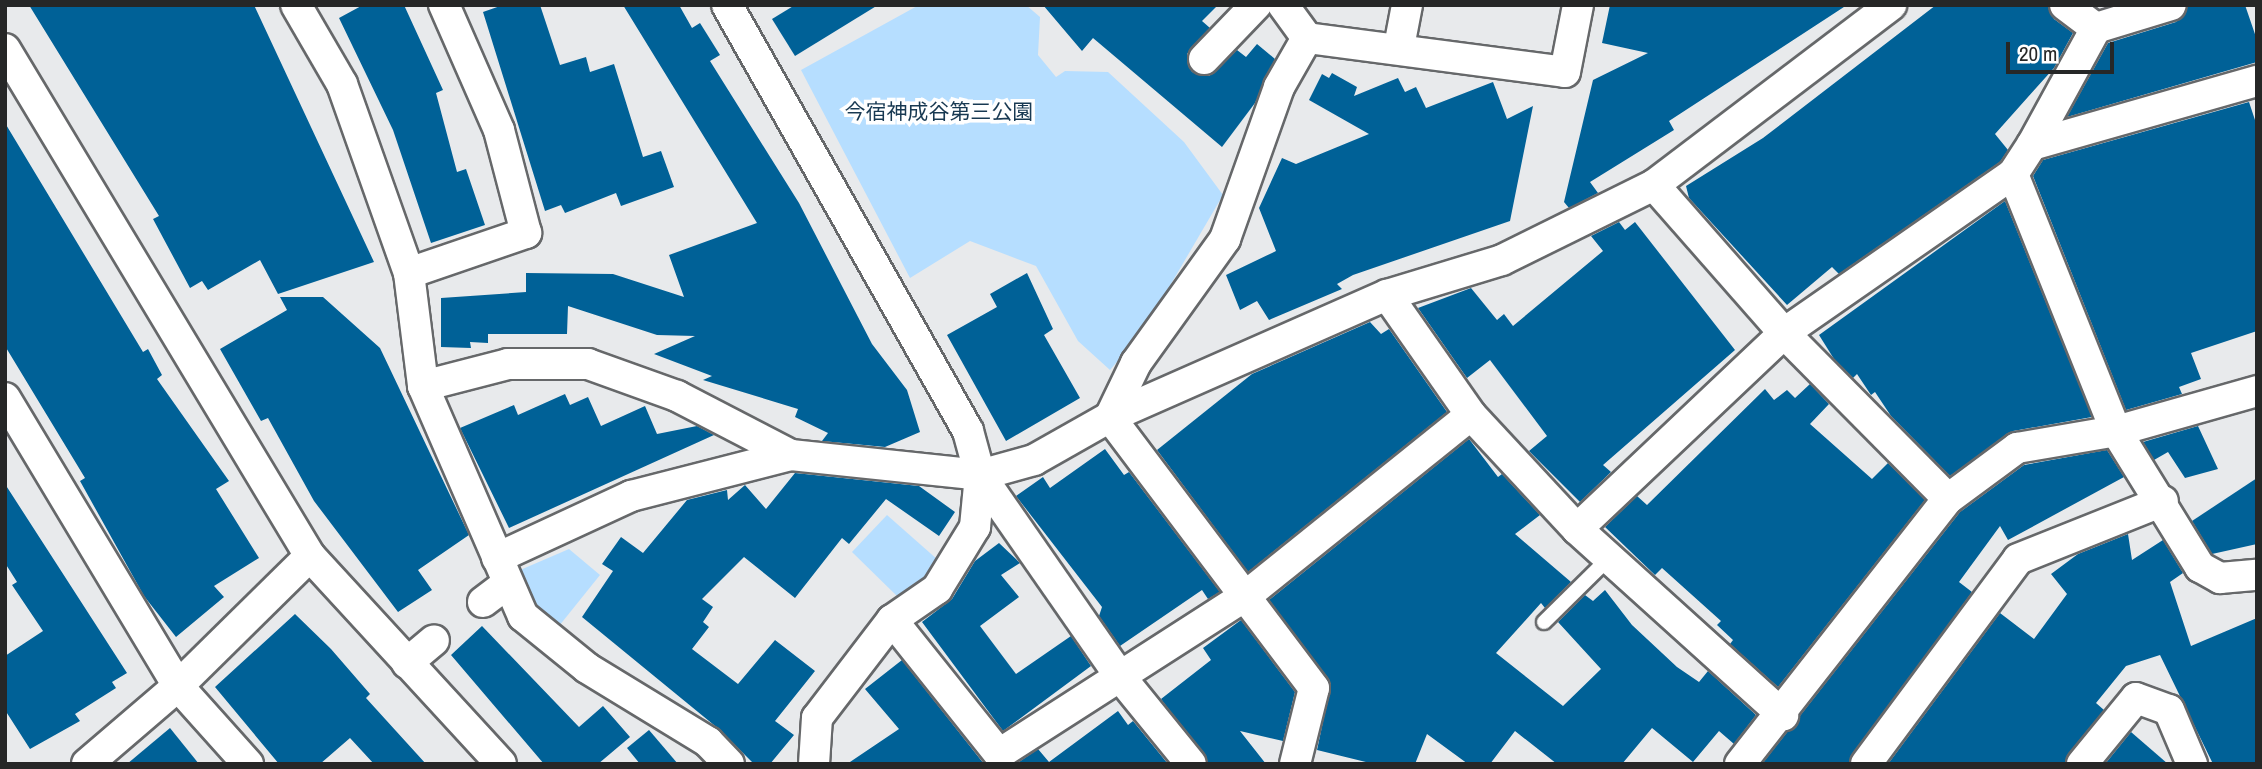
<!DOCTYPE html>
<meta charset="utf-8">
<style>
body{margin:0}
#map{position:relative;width:2262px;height:769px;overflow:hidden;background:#e8eaec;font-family:"Archivo Narrow","Noto Sans JP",sans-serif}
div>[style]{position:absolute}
.green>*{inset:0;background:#b6deff}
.building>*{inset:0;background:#006197}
.roads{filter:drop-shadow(2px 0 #66686a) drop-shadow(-2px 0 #66686a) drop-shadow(0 2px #66686a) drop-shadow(0 -2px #66686a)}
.service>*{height:14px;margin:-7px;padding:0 7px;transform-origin:7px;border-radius:7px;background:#fff}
.minor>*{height:30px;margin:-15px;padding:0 15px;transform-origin:15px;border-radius:15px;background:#fff}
span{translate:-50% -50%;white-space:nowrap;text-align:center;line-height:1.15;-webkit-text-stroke:7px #fff;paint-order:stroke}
.park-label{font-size:21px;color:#183952}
.frame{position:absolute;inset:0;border:7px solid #262727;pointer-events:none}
.scale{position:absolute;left:2006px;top:42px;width:108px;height:32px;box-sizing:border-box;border:4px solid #262727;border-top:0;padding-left:9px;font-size:21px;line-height:24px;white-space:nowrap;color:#262727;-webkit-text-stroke:5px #fff;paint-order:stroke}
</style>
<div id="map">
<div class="green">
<div style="clip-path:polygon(919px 5px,1026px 5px,1040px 17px,1038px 55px,1056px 77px,1065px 71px,1108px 72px,1184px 142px,1223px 195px,1144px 330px,1110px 370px,1078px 341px,1036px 266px,970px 241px,910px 278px,801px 70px)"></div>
<div style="clip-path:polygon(887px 515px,938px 560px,922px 583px,899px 598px,852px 552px)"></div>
<div style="clip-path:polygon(569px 549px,600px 575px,555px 631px,530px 608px,511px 574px)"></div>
</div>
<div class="building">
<div style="clip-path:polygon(29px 5px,254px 5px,374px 262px,278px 294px,260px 260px,208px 290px,202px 281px,190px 288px,153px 219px,159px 216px)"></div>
<div style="clip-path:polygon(363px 5px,404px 5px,443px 90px,436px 93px,457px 172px,466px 169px,485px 225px,431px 243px,393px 130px,339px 18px)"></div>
<div style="clip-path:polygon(503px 5px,540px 5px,560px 65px,586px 57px,590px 72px,614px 64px,643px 157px,661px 151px,674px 187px,621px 206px,616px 193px,565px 213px,561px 205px,545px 211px,483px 12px)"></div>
<div style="clip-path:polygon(623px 5px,679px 5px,692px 28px,700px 23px,720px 55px,710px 61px,799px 203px,872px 344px,907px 390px,920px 432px,885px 447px,822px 441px,828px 433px,795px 417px,798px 409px,703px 380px,712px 376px,654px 354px,695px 336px,657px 335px,568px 306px,567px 334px,488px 334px,488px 343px,470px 342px,471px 348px,441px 347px,441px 298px,526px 292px,526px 273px,613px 274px,684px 297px,669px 255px,757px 223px)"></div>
<div style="clip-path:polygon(795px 5px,878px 5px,795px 56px,772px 19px)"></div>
<div style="clip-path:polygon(1043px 5px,1218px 5px,1202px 21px,1210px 28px,1187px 54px,1192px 72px,1209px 76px,1237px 50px,1246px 57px,1257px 44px,1275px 59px,1255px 103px,1222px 147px,1093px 38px,1082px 51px)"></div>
<div style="clip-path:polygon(1610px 5px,1847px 5px,1669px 121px,1674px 130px,1590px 182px,1598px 193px,1569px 208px,1564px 202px,1593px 80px,1648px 53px,1602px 43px)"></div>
<div style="clip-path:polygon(1936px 5px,2048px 5px,2054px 19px,2073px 33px,2054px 68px,1995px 134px,2008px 150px,2000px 162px,1839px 274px,1832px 267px,1787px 305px,1689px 198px,1686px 186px,1763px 138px)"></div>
<div style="clip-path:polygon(2188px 5px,2245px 5px,2257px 40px,2257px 62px,2067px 117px,2108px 43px,2176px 22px)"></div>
<div style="clip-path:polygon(1332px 73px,1357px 87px,1354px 96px,1398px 78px,1405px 92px,1416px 87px,1426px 108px,1493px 82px,1507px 119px,1533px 106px,1510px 221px,1353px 275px,1337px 284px,1342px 289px,1269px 320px,1257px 301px,1240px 310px,1226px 275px,1276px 251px,1259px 208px,1282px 158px,1296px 164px,1369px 134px,1309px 100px,1322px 74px,1329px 78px)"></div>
<div style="clip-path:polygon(2249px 102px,2257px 126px,2257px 331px,2191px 353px,2201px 379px,2179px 387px,2182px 394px,2126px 410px,2033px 176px,2043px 160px)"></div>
<div style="clip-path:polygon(5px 123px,143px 352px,148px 349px,162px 375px,157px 379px,229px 481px,216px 489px,259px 558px,214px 586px,224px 597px,176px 637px,144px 596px,80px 481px,85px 478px,5px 346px)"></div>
<div style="clip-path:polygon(2005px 201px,2092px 417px,2013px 431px,1950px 476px,1891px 416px,1875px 392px,1871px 395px,1857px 374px,1853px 378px,1834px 359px,1819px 335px)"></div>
<div style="clip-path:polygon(1619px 222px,1625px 230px,1635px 222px,1735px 350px,1603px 465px,1611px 472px,1580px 502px,1529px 451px,1547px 436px,1490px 360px,1467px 378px,1418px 308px,1471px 288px,1497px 320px,1504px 314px,1513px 326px,1603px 251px,1591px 236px)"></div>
<div style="clip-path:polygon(1027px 273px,1053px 329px,1044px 335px,1080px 398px,1006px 441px,947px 335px,997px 307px,990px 294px)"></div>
<div style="clip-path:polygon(280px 297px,323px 297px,380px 348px,469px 535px,418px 570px,432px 590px,398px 612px,314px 501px,268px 418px,261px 421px,220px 349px,287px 310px)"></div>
<div style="clip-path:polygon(1370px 322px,1381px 334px,1389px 329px,1447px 412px,1248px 572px,1157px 450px,1252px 374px)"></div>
<div style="clip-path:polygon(1810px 384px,1829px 404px,1810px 424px,1872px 479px,1888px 463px,1925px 500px,1778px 687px,1730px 644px,1733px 640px,1717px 625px,1721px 621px,1662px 568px,1655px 575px,1605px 527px,1637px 496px,1647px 505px,1765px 389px,1774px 400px,1787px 390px,1795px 398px)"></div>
<div style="clip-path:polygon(565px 394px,570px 405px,588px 397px,601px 426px,645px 406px,657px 434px,697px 426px,714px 435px,509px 528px,460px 428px,514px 405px,518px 415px)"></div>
<div style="clip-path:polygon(2198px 426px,2218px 469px,2185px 478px,2168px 452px,2154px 460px,2143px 442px)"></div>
<div style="clip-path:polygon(1469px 439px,1498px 477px,1502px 474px,1540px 515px,1515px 534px,1571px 582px,1545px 608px,1541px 603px,1496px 653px,1563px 706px,1601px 669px,1558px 622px,1585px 595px,1593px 601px,1605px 590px,1632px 625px,1677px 667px,1699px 682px,1708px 671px,1756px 715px,1734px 744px,1719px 731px,1693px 762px,1652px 728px,1622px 764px,1557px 764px,1515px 731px,1490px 764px,1468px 764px,1427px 734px,1415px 764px,1374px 764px,1317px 750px,1331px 684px,1269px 600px)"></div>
<div style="clip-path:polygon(1105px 449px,1124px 475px,1129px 472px,1220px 592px,1208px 599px,1202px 590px,1120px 646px,1099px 616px,1102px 607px,1016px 496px,1043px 477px,1050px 488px)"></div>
<div style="clip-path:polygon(2107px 450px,2124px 477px,2008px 540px,2000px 526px,1959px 582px,1972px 592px,1849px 764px,1762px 764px,1960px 512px,2024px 465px)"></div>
<div style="clip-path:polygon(795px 473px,919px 486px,955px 512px,939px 536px,886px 499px,849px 544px,842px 538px,795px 598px,744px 557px,702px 599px,713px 607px,703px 622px,709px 627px,692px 649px,738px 684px,775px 640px,815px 671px,775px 721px,794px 735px,770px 764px,754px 764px,720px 730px,582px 617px,613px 571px,602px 564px,621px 537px,643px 553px,687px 500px,727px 490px,728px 500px,745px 485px,766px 509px)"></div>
<div style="clip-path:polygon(2257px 478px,2257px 544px,2212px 554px,2192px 521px)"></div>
<div style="clip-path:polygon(5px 484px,127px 673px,112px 682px,116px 688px,75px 714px,80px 721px,30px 749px,5px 710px,5px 656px,43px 631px,12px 585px,17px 582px,5px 563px)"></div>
<div style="clip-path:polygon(2128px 534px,2132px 560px,2163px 540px,2183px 573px,2170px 582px,2191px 646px,2257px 618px,2257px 764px,2213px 764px,2160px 655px,2126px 666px,2096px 703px,2104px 710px,2065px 764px,1888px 764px,2000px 613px,2034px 639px,2067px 594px,2051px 574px,2078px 554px)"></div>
<div style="clip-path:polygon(999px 543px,1020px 563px,1001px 575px,1019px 597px,980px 626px,1016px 674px,1071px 636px,1091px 666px,1003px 731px,922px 622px,952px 599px,975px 561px)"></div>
<div style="clip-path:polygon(295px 614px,331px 649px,370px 694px,366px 698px,426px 764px,374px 764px,350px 738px,320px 764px,279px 764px,215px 687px)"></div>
<div style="clip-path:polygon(1241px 620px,1295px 692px,1283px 741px,1240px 731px,1266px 764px,1208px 764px,1161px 699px,1211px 660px,1203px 648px)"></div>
<div style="clip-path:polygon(482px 626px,579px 727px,603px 706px,630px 737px,598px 764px,544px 764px,451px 655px)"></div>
<div style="clip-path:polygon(902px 660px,984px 764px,847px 764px,899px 729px,865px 689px)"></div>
<div style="clip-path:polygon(1118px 711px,1128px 725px,1133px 721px,1168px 764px,1016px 764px,1038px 749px,1049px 762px)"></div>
<div style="clip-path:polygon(170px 728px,199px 764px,127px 764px)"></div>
<div style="clip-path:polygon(649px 730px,678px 764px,640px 764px,627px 748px)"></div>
<div style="clip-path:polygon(2131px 732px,2168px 764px,2105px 764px)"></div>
</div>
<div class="roads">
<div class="service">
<div style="left:1544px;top:622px;width:91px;rotate:-44.6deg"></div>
</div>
<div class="minor">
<div style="left:296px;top:5px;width:91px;rotate:59.8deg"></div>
<div style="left:342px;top:84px;width:201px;rotate:70.5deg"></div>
<div style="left:409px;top:273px;width:114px;rotate:82.9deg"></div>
<div style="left:423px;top:386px;width:251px;rotate:66.5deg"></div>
<div style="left:523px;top:616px;width:82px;rotate:39.1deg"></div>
<div style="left:587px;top:668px;width:142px;rotate:31.4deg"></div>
<div style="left:708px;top:742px;width:30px;rotate:46deg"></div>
<div style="left:727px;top:5px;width:489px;rotate:60.5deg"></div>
<div style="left:968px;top:431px;width:46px;rotate:74.7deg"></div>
<div style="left:1283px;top:5px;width:41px;rotate:54deg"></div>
<div style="left:1307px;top:38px;width:260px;rotate:7.5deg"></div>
<div style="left:1565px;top:72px;width:68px;rotate:-79deg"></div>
<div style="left:2065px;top:5px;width:39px;rotate:37deg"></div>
<div style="left:2096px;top:28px;width:78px;rotate:-17deg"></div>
<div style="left:1399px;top:47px;width:43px;rotate:-79.2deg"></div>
<div style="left:5px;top:49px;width:592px;rotate:58.97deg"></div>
<div style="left:310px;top:556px;width:282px;rotate:47.4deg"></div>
<div style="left:1204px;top:59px;width:75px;rotate:-46.1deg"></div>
<div style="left:2032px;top:145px;width:133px;rotate:-61.3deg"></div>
<div style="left:2013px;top:174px;width:277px;rotate:68.2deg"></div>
<div style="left:2116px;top:431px;width:160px;rotate:58.3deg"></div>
<div style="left:2200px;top:567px;width:23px;rotate:29deg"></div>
<div style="left:2220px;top:578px;width:37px;rotate:-5deg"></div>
<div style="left:1654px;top:185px;width:197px;rotate:48.7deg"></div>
<div style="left:1784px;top:333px;width:233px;rotate:45.3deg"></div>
<div style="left:409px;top:273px;width:124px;rotate:-18.9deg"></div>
<div style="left:526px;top:233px;width:106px;rotate:-104.7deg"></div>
<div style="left:499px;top:130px;width:137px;rotate:-113.7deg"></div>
<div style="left:1387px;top:295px;width:146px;rotate:55deg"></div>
<div style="left:1471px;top:415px;width:156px;rotate:47.1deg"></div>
<div style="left:1577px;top:529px;width:278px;rotate:42.1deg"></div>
<div style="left:423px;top:386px;width:88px;rotate:-14.5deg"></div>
<div style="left:508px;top:364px;width:80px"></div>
<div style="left:588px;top:364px;width:95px;rotate:19.8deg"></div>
<div style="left:677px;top:396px;width:128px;rotate:27.4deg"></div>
<div style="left:5px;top:398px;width:336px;rotate:59deg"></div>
<div style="left:178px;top:686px;width:105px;rotate:48.1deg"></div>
<div style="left:1577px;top:529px;width:285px;rotate:-43.4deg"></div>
<div style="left:1784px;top:333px;width:279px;rotate:-34.8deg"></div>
<div style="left:2013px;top:174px;width:35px;rotate:-57deg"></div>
<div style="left:2032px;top:145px;width:234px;rotate:-15.9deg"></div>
<div style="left:497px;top:558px;width:148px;rotate:-24.8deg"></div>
<div style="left:631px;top:496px;width:165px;rotate:-14.4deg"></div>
<div style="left:791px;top:455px;width:190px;rotate:6deg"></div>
<div style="left:980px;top:475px;width:249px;rotate:55.2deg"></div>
<div style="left:1122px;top:679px;width:109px;rotate:50.9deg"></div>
<div style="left:483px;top:602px;width:31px;rotate:-37deg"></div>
<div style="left:892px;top:620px;width:171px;rotate:51.4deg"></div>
<div style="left:999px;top:754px;width:295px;rotate:-32.7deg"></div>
<div style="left:1247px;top:595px;width:287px;rotate:-38.8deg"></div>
<div style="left:407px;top:663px;width:35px;rotate:-40deg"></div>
<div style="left:87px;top:764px;width:120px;rotate:-40.6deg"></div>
<div style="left:178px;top:686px;width:185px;rotate:-44.6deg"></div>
<div style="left:814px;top:764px;width:46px;rotate:-86.3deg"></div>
<div style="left:817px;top:718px;width:123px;rotate:-52.6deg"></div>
<div style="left:892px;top:620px;width:55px;rotate:-34.6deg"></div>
<div style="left:937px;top:589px;width:73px;rotate:-58.5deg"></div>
<div style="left:975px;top:527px;width:52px;rotate:-84.5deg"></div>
<div style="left:980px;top:475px;width:56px;rotate:-15.5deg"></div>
<div style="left:1034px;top:460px;width:87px;rotate:-29.5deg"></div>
<div style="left:1110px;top:417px;width:303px;rotate:-23.8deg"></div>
<div style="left:1387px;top:295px;width:120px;rotate:-16.9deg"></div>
<div style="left:1502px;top:260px;width:169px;rotate:-26.3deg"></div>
<div style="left:1654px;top:185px;width:298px;rotate:-37.2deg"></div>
<div style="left:1295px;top:764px;width:78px;rotate:-76deg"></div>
<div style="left:1314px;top:688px;width:339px;rotate:-127deg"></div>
<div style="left:1110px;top:417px;width:60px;rotate:-64.3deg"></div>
<div style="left:1136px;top:363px;width:153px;rotate:-54.3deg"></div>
<div style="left:1225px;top:239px;width:161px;rotate:-70.4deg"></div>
<div style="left:1279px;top:87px;width:56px;rotate:-60.3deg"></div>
<div style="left:1740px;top:764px;width:337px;rotate:-51.9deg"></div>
<div style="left:1948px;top:499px;width:86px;rotate:-36.5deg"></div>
<div style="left:2017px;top:448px;width:100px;rotate:-9.7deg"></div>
<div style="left:2116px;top:431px;width:147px;rotate:-15.8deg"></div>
<div style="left:1866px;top:764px;width:255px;rotate:-53.4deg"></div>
<div style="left:2018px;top:559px;width:156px;rotate:-21.8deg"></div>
<div style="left:2082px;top:764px;width:85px;rotate:-50.7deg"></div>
<div style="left:2136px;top:698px;width:35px;rotate:20deg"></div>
<div style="left:2169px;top:710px;width:59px;rotate:66.9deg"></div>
</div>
</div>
<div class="park-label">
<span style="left:939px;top:112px">今宿神成谷第三公園</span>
</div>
<div class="frame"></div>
<div class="scale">20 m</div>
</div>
